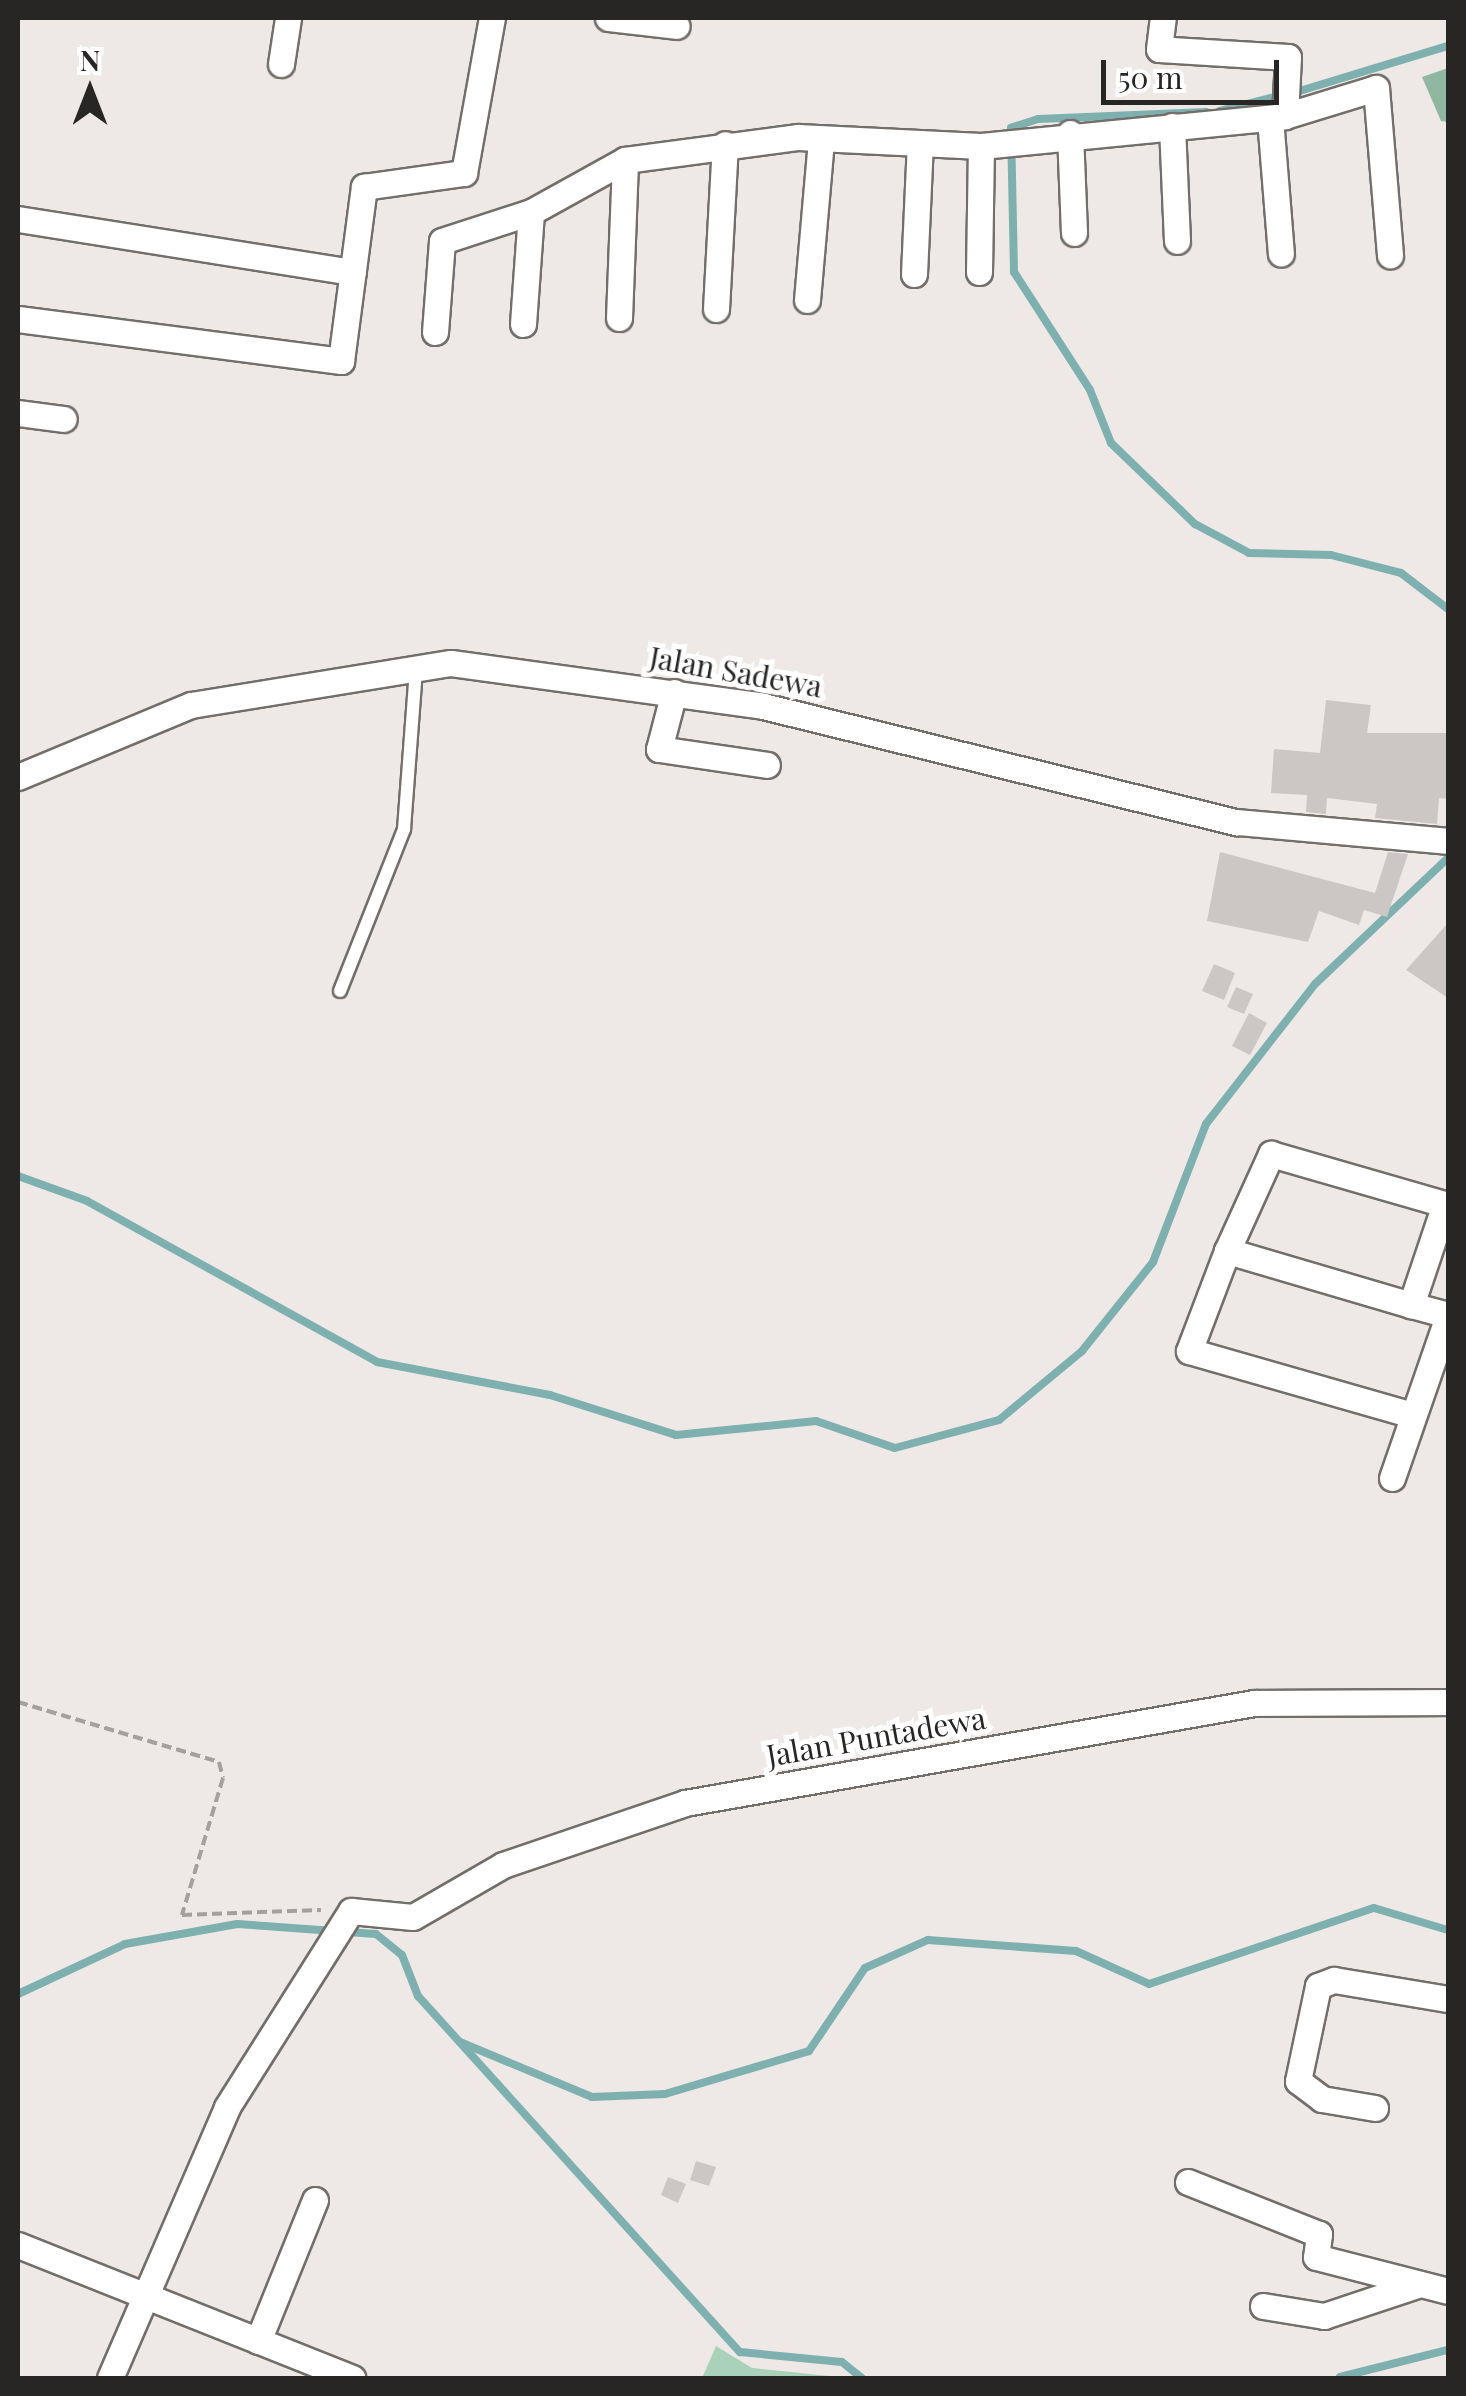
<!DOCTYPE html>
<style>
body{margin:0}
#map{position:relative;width:1466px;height:2396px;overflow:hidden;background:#eee9e6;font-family:"Playfair Display",serif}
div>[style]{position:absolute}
.green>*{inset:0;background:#aad1ba}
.forest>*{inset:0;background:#91b7a1}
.stream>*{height:8px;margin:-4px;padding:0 4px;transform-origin:4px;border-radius:4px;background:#7eb0b0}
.building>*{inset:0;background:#ccc7c4}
.path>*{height:4px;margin-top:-2px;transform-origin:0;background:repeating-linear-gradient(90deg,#a4a09d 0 10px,transparent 0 15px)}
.roads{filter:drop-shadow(2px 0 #726e6a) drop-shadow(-2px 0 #726e6a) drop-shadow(0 2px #726e6a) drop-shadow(0 -2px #726e6a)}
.lane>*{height:12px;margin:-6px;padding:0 6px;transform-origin:6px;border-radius:6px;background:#fff}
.street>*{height:25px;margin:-12.5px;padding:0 12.5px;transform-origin:12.5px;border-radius:12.5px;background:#fff}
span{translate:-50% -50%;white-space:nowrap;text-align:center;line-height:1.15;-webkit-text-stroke:10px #fff;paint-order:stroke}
.street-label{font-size:30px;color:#282625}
.frame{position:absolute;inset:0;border:20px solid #282625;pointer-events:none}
.north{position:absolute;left:40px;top:40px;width:100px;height:100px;-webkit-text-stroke:8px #fff;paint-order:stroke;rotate:0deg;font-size:28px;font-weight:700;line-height:40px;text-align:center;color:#282625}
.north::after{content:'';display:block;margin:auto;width:35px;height:45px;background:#282625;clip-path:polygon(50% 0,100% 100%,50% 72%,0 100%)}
.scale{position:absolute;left:1101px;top:60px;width:178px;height:45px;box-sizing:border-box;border:5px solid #282625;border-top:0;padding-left:12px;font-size:30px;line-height:35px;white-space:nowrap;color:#282625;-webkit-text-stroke:8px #fff;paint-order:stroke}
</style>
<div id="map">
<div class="green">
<div style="clip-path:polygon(716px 2346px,752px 2368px,849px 2378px,702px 2378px)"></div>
</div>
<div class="forest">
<div style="clip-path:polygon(1448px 68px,1448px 122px,1441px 121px,1422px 77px)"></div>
</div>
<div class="stream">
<div style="left:1293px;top:93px;width:162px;rotate:-16.9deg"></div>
<div style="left:1220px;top:111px;width:61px;rotate:-14.3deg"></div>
<div style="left:1206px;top:112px;width:168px;rotate:177.6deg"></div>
<div style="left:1038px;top:119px;width:28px;rotate:162deg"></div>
<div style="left:1011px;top:128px;width:144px;rotate:88.8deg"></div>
<div style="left:1014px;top:272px;width:140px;rotate:57.2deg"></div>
<div style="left:1090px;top:390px;width:57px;rotate:68.4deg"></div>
<div style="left:1111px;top:443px;width:117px;rotate:44deg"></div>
<div style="left:1195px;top:524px;width:61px;rotate:28.2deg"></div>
<div style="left:1249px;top:553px;width:82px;rotate:1.4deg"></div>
<div style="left:1331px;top:555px;width:72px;rotate:14.4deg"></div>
<div style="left:1401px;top:573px;width:59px;rotate:37.5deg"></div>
<div style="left:18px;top:1176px;width:73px;rotate:19.9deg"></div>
<div style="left:87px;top:1201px;width:332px;rotate:29deg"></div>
<div style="left:377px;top:1362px;width:176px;rotate:10.8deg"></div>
<div style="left:550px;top:1395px;width:132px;rotate:17.6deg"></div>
<div style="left:676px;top:1435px;width:141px;rotate:-5.7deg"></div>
<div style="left:816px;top:1421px;width:83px;rotate:18.9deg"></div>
<div style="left:895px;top:1448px;width:108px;rotate:-15.1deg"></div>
<div style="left:999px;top:1420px;width:108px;rotate:-39.7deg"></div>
<div style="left:1082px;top:1351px;width:114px;rotate:-51.4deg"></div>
<div style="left:1153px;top:1262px;width:148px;rotate:-69deg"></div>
<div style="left:1206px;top:1124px;width:177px;rotate:-52.1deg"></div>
<div style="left:1315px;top:984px;width:183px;rotate:-43.5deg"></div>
<div style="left:18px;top:1994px;width:118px;rotate:-25deg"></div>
<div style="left:125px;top:1944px;width:114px;rotate:-10.1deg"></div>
<div style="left:237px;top:1924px;width:139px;rotate:4.1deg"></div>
<div style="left:376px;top:1934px;width:33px;rotate:39deg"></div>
<div style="left:402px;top:1955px;width:44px;rotate:68.7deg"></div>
<div style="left:418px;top:1996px;width:480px;rotate:47.9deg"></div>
<div style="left:740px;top:2352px;width:102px;rotate:5.6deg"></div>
<div style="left:842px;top:2362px;width:26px;rotate:39deg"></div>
<div style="left:460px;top:2042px;width:143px;rotate:22.6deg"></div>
<div style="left:592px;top:2097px;width:73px;rotate:-2.4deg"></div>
<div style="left:665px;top:2094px;width:150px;rotate:-16.6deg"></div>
<div style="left:809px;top:2051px;width:100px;rotate:-56deg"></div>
<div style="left:865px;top:1968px;width:69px;rotate:-24deg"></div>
<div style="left:928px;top:1940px;width:148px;rotate:4.3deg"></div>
<div style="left:1076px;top:1951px;width:80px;rotate:24.3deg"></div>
<div style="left:1149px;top:1984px;width:237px;rotate:-18.7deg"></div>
<div style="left:1374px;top:1908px;width:77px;rotate:16.6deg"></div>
<div style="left:1340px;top:2377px;width:110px;rotate:-14.2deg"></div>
</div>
<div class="building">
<div style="clip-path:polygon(1326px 700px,1371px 705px,1367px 733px,1448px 733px,1448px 799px,1439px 798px,1437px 824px,1375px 818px,1377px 804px,1327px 798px,1326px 814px,1306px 812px,1307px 795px,1271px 793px,1274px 749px,1320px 753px)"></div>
<div style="clip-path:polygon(1220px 852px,1375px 893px,1388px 852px,1408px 854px,1387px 917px,1364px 910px,1359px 925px,1319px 911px,1308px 942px,1207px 921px)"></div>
<div style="clip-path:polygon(1448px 923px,1448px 998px,1406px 970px)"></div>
<div style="clip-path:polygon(1214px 964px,1235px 973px,1224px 1000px,1202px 991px)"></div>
<div style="clip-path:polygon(1236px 987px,1253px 994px,1244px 1014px,1227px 1007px)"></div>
<div style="clip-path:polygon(1249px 1013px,1267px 1023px,1250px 1055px,1232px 1046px)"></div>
<div style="clip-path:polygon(696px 2161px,716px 2167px,709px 2186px,690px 2180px)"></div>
<div style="clip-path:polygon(668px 2177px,686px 2184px,678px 2203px,661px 2195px)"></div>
</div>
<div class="path">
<div style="left:18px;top:1702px;width:210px;rotate:16.6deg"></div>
<div style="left:219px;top:1762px;width:16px;rotate:76deg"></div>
<div style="left:223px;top:1778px;width:143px;rotate:106.7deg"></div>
<div style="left:182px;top:1915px;width:139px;rotate:-2.1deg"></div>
</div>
<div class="roads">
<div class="lane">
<div style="left:340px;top:991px;width:174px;rotate:-68.4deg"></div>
<div style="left:404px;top:829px;width:161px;rotate:-85.7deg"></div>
</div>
<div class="street">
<div style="left:608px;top:18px;width:69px;rotate:6.6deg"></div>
<div style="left:281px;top:64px;width:47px;rotate:-81.3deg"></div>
<div style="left:1285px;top:116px;width:95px;rotate:-17.1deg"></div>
<div style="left:1376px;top:88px;width:168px;rotate:85.2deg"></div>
<div style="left:1270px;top:118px;width:136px;rotate:85.4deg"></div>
<div style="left:1172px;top:126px;width:115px;rotate:87.5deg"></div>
<div style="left:1070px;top:133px;width:100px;rotate:87.7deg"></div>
<div style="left:18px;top:219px;width:339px;rotate:9deg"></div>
<div style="left:979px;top:272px;width:126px;rotate:-89.1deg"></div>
<div style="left:914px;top:274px;width:131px;rotate:-87.4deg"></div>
<div style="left:807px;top:300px;width:162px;rotate:-85deg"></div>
<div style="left:716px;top:309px;width:165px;rotate:-86.9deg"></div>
<div style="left:619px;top:318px;width:158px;rotate:-87.8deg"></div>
<div style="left:18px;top:319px;width:326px;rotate:7.4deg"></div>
<div style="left:341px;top:361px;width:176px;rotate:-82.5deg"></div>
<div style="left:364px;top:187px;width:101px;rotate:-8deg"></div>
<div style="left:464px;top:173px;width:158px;rotate:-79.8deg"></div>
<div style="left:523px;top:324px;width:112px;rotate:-85.9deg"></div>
<div style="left:435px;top:332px;width:91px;rotate:-85.6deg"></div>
<div style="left:442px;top:241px;width:94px;rotate:-18deg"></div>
<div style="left:531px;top:212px;width:107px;rotate:-29deg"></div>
<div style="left:625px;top:160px;width:175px;rotate:-7.6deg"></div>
<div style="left:798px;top:137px;width:183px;rotate:2.8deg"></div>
<div style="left:981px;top:146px;width:305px;rotate:-5.6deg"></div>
<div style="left:1285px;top:116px;width:59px;rotate:-87.1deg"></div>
<div style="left:1288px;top:57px;width:129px;rotate:-176.5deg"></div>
<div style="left:1159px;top:49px;width:31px;rotate:-83deg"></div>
<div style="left:18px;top:413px;width:46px;rotate:7.4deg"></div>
<div style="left:674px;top:692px;width:59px;rotate:104.7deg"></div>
<div style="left:659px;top:749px;width:109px;rotate:8.4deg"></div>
<div style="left:18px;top:777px;width:187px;rotate:-22.6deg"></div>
<div style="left:191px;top:705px;width:263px;rotate:-9.2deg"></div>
<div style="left:451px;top:663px;width:315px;rotate:7.8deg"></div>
<div style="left:763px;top:706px;width:488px;rotate:13.8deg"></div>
<div style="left:1237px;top:822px;width:212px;rotate:5.1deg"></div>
<div style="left:1445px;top:1204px;width:107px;rotate:108.6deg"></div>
<div style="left:1411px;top:1305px;width:38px;rotate:15deg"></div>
<div style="left:1227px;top:1251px;width:107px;rotate:110.8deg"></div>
<div style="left:1189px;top:1351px;width:228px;rotate:16deg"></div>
<div style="left:1411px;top:1305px;width:192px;rotate:-163.6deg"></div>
<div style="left:1227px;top:1251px;width:107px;rotate:-65.6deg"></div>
<div style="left:1271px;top:1154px;width:184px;rotate:16.1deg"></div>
<div style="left:1392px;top:1478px;width:171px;rotate:-70.9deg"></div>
<div style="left:1375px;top:2108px;width:54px;rotate:-170.4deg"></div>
<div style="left:1322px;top:2099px;width:30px;rotate:-143deg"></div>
<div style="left:1298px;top:2081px;width:97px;rotate:-78.1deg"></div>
<div style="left:1318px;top:1986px;width:17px;rotate:-21deg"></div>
<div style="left:1334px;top:1980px;width:116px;rotate:9.5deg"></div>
<div style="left:1188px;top:2182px;width:141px;rotate:21.7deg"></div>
<div style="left:1319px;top:2234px;width:23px;rotate:97deg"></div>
<div style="left:1316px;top:2257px;width:136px;rotate:14.4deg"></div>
<div style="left:18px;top:2245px;width:360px;rotate:21.7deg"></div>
<div style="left:1263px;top:2306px;width:62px;rotate:9.3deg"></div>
<div style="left:1324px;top:2316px;width:101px;rotate:-18.4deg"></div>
<div style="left:258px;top:2341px;width:152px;rotate:-68deg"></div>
<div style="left:110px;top:2378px;width:295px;rotate:-66.6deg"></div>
<div style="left:227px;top:2107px;width:232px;rotate:-57.7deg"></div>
<div style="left:351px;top:1911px;width:62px;rotate:5.5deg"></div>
<div style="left:413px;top:1917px;width:104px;rotate:-30deg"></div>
<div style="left:503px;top:1865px;width:192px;rotate:-18.8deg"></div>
<div style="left:685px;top:1803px;width:578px;rotate:-9.97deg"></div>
<div style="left:1254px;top:1703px;width:194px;rotate:-0.3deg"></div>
</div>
</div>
<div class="street-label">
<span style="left:736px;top:671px;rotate:10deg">Jalan Sadewa</span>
<span style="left:876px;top:1736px;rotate:-10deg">Jalan Puntadewa</span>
</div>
<div class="frame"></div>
<div class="north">N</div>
<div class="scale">50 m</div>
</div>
